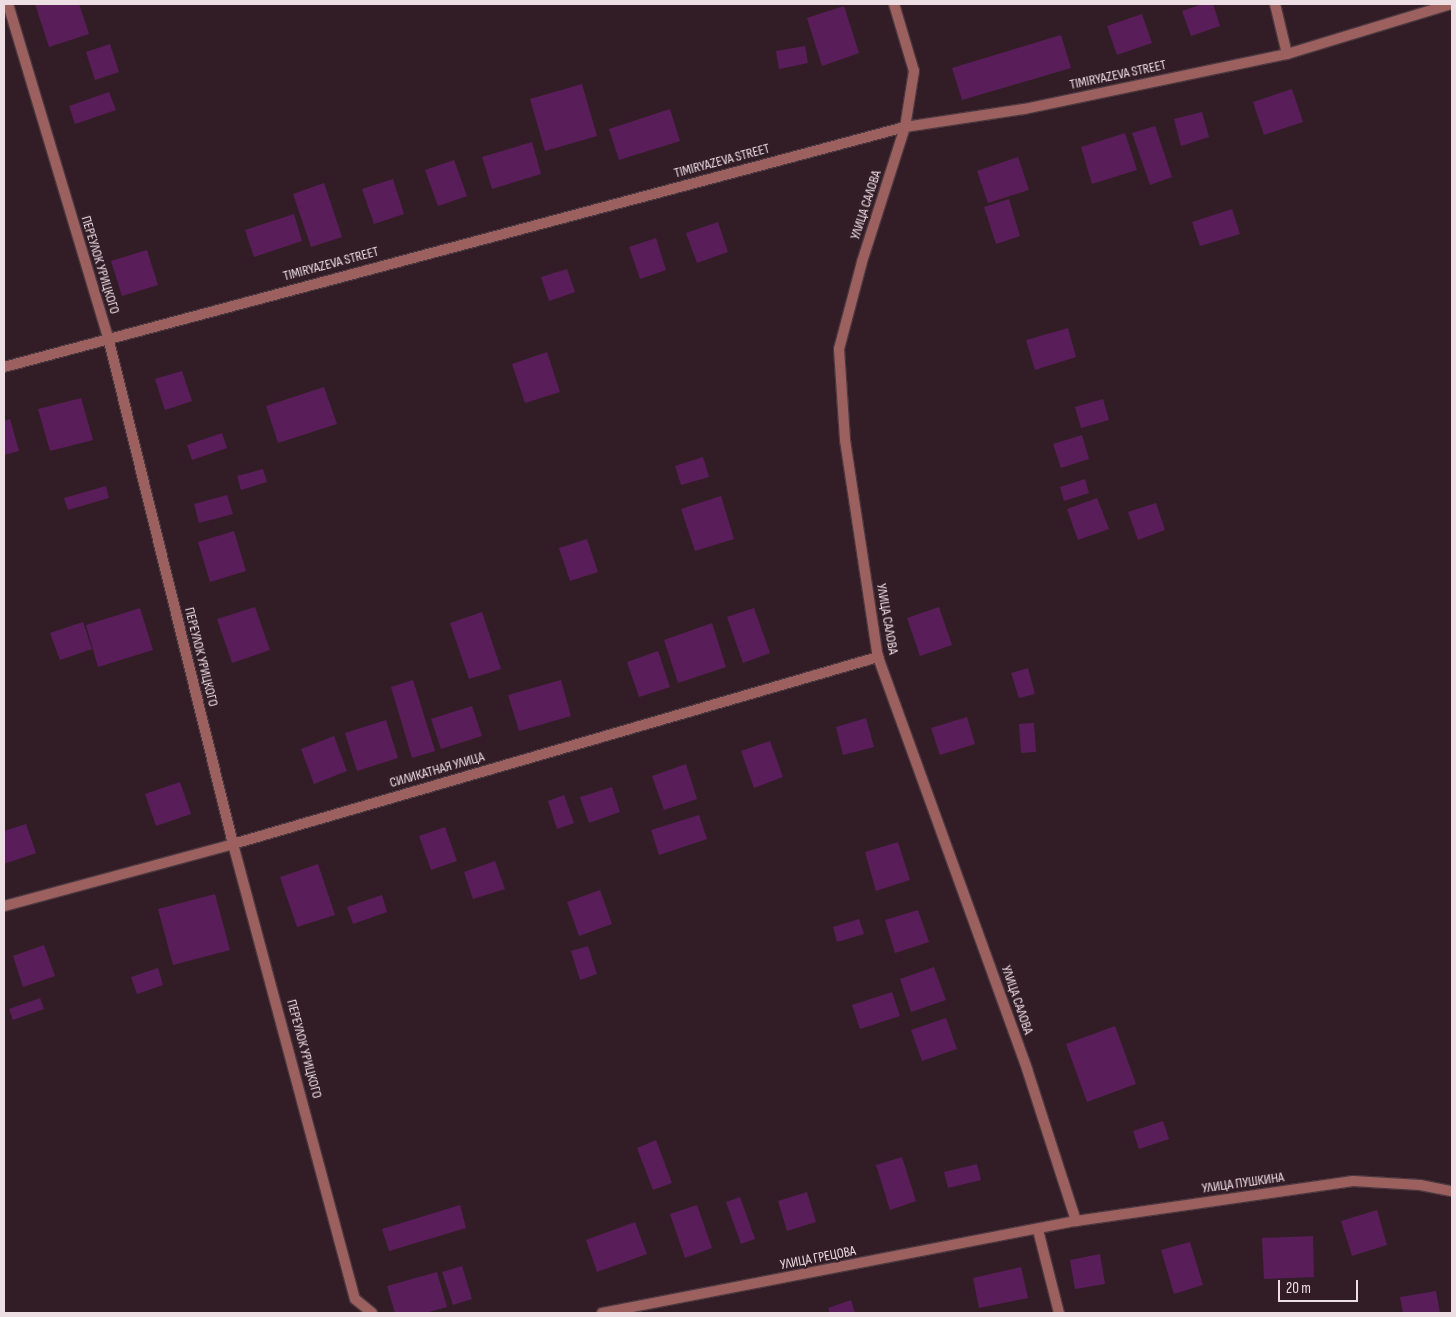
<!DOCTYPE html>
<meta charset="utf-8">
<style>
body{margin:0}
#map{position:relative;width:1456px;height:1317px;overflow:hidden;background:#321d26;font-family:"Sofia Sans Condensed",sans-serif}
div>[style]{position:absolute}
.building>*{inset:0;background:#591e59}
.roads{filter:drop-shadow(1px 0 #4c3840) drop-shadow(-1px 0 #4c3840) drop-shadow(0 1px #4c3840) drop-shadow(0 -1px #4c3840)}
.minor>*{height:10px;margin:-5px;padding:0 5px;transform-origin:5px;border-radius:5px;background:#9c605e}
span{translate:-50% -50%;white-space:nowrap;text-align:center;line-height:1.15;-webkit-text-stroke:4.5px #321d26;paint-order:stroke}
.street-label{font-size:14px;color:#eddee3}
.frame{position:absolute;inset:0;border:5px solid #eddee3;pointer-events:none}
.scale{position:absolute;left:1278px;top:1280px;width:80px;height:22px;box-sizing:border-box;border:2px solid #eddee3;border-top:0;padding-left:6px;font-size:15px;line-height:18px;white-space:nowrap;color:#eddee3;-webkit-text-stroke:4px #321d26;paint-order:stroke}
</style>
<div id="map">
<div class="building">
<div style="clip-path:polygon(35px 4px,79px 4px,89px 34px,49px 47px)"></div>
<div style="clip-path:polygon(1202px 4px,1213px 4px,1220px 26px,1191px 36px,1182px 11px)"></div>
<div style="clip-path:polygon(844px 6px,859px 53px,822px 66px,807px 18px)"></div>
<div style="clip-path:polygon(1142px 14px,1152px 43px,1117px 55px,1107px 26px)"></div>
<div style="clip-path:polygon(1061px 35px,1071px 68px,962px 100px,952px 68px)"></div>
<div style="clip-path:polygon(110px 44px,119px 72px,95px 80px,86px 52px)"></div>
<div style="clip-path:polygon(805px 46px,808px 63px,779px 69px,776px 51px)"></div>
<div style="clip-path:polygon(582px 84px,597px 136px,545px 151px,530px 99px)"></div>
<div style="clip-path:polygon(1292px 89px,1303px 122px,1264px 135px,1253px 102px)"></div>
<div style="clip-path:polygon(109px 92px,116px 110px,75px 124px,69px 106px)"></div>
<div style="clip-path:polygon(670px 109px,680px 141px,619px 160px,609px 129px)"></div>
<div style="clip-path:polygon(1202px 112px,1209px 137px,1181px 146px,1174px 119px)"></div>
<div style="clip-path:polygon(1155px 126px,1172px 177px,1150px 185px,1132px 133px)"></div>
<div style="clip-path:polygon(1125px 133px,1137px 170px,1092px 184px,1081px 147px)"></div>
<div style="clip-path:polygon(532px 142px,541px 174px,492px 189px,482px 157px)"></div>
<div style="clip-path:polygon(1018px 157px,1029px 190px,988px 203px,977px 171px)"></div>
<div style="clip-path:polygon(454px 160px,467px 196px,438px 206px,425px 170px)"></div>
<div style="clip-path:polygon(393px 179px,404px 214px,374px 224px,362px 189px)"></div>
<div style="clip-path:polygon(324px 183px,342px 237px,311px 247px,293px 194px)"></div>
<div style="clip-path:polygon(1009px 199px,1020px 236px,996px 244px,984px 207px)"></div>
<div style="clip-path:polygon(1232px 209px,1240px 234px,1200px 246px,1192px 222px)"></div>
<div style="clip-path:polygon(294px 214px,302px 241px,254px 257px,245px 230px)"></div>
<div style="clip-path:polygon(718px 222px,728px 252px,697px 263px,686px 233px)"></div>
<div style="clip-path:polygon(656px 238px,666px 270px,640px 279px,629px 247px)"></div>
<div style="clip-path:polygon(147px 250px,158px 285px,122px 296px,111px 261px)"></div>
<div style="clip-path:polygon(567px 269px,575px 292px,549px 301px,541px 277px)"></div>
<div style="clip-path:polygon(1068px 328px,1076px 357px,1035px 370px,1026px 340px)"></div>
<div style="clip-path:polygon(547px 352px,560px 392px,525px 403px,512px 364px)"></div>
<div style="clip-path:polygon(182px 371px,192px 401px,165px 410px,155px 379px)"></div>
<div style="clip-path:polygon(324px 387px,337px 424px,278px 443px,266px 406px)"></div>
<div style="clip-path:polygon(81px 398px,93px 440px,50px 451px,38px 409px)"></div>
<div style="clip-path:polygon(1103px 399px,1109px 420px,1081px 428px,1075px 407px)"></div>
<div style="clip-path:polygon(10px 419px,19px 451px,4px 455px,4px 421px)"></div>
<div style="clip-path:polygon(222px 433px,227px 448px,192px 460px,187px 445px)"></div>
<div style="clip-path:polygon(1082px 435px,1089px 459px,1061px 468px,1053px 444px)"></div>
<div style="clip-path:polygon(703px 457px,709px 477px,681px 485px,675px 466px)"></div>
<div style="clip-path:polygon(263px 469px,267px 482px,241px 490px,237px 476px)"></div>
<div style="clip-path:polygon(1085px 479px,1089px 493px,1064px 501px,1060px 487px)"></div>
<div style="clip-path:polygon(106px 486px,109px 498px,68px 510px,64px 498px)"></div>
<div style="clip-path:polygon(227px 495px,233px 514px,199px 523px,194px 504px)"></div>
<div style="clip-path:polygon(721px 496px,734px 539px,695px 551px,681px 509px)"></div>
<div style="clip-path:polygon(1097px 498px,1109px 529px,1078px 540px,1067px 509px)"></div>
<div style="clip-path:polygon(1156px 503px,1165px 530px,1138px 540px,1128px 512px)"></div>
<div style="clip-path:polygon(234px 531px,246px 571px,210px 582px,198px 542px)"></div>
<div style="clip-path:polygon(587px 539px,598px 572px,570px 581px,559px 548px)"></div>
<div style="clip-path:polygon(255px 607px,270px 650px,232px 663px,217px 619px)"></div>
<div style="clip-path:polygon(939px 607px,952px 645px,920px 656px,907px 618px)"></div>
<div style="clip-path:polygon(140px 608px,153px 650px,98px 667px,86px 625px)"></div>
<div style="clip-path:polygon(754px 608px,770px 653px,743px 663px,727px 617px)"></div>
<div style="clip-path:polygon(482px 612px,501px 669px,469px 679px,450px 623px)"></div>
<div style="clip-path:polygon(83px 622px,92px 649px,60px 660px,50px 633px)"></div>
<div style="clip-path:polygon(712px 623px,726px 667px,678px 683px,664px 640px)"></div>
<div style="clip-path:polygon(658px 651px,670px 687px,639px 697px,627px 662px)"></div>
<div style="clip-path:polygon(1028px 668px,1035px 694px,1019px 698px,1011px 673px)"></div>
<div style="clip-path:polygon(413px 680px,435px 751px,412px 758px,391px 687px)"></div>
<div style="clip-path:polygon(561px 680px,571px 716px,519px 731px,508px 695px)"></div>
<div style="clip-path:polygon(472px 706px,482px 736px,441px 749px,431px 719px)"></div>
<div style="clip-path:polygon(967px 717px,975px 744px,940px 755px,931px 728px)"></div>
<div style="clip-path:polygon(866px 718px,874px 747px,843px 755px,836px 727px)"></div>
<div style="clip-path:polygon(386px 720px,398px 758px,357px 771px,345px 733px)"></div>
<div style="clip-path:polygon(1034px 723px,1036px 752px,1021px 753px,1019px 724px)"></div>
<div style="clip-path:polygon(334px 736px,347px 771px,314px 784px,301px 749px)"></div>
<div style="clip-path:polygon(770px 741px,783px 777px,754px 788px,741px 751px)"></div>
<div style="clip-path:polygon(686px 764px,697px 799px,664px 810px,652px 776px)"></div>
<div style="clip-path:polygon(180px 782px,191px 814px,156px 826px,145px 794px)"></div>
<div style="clip-path:polygon(612px 787px,620px 812px,589px 823px,580px 797px)"></div>
<div style="clip-path:polygon(564px 795px,574px 823px,557px 829px,548px 801px)"></div>
<div style="clip-path:polygon(699px 815px,707px 839px,659px 855px,651px 830px)"></div>
<div style="clip-path:polygon(26px 824px,36px 853px,4px 864px,4px 831px)"></div>
<div style="clip-path:polygon(445px 827px,457px 861px,431px 870px,419px 836px)"></div>
<div style="clip-path:polygon(898px 842px,910px 880px,876px 891px,865px 852px)"></div>
<div style="clip-path:polygon(495px 861px,505px 889px,473px 899px,464px 872px)"></div>
<div style="clip-path:polygon(318px 864px,335px 915px,297px 927px,280px 877px)"></div>
<div style="clip-path:polygon(600px 890px,612px 924px,579px 936px,567px 902px)"></div>
<div style="clip-path:polygon(215px 894px,230px 950px,173px 965px,158px 909px)"></div>
<div style="clip-path:polygon(382px 895px,387px 912px,353px 924px,347px 907px)"></div>
<div style="clip-path:polygon(918px 910px,929px 942px,895px 953px,885px 920px)"></div>
<div style="clip-path:polygon(859px 919px,864px 934px,837px 942px,833px 927px)"></div>
<div style="clip-path:polygon(44px 945px,55px 976px,23px 987px,13px 956px)"></div>
<div style="clip-path:polygon(588px 946px,597px 974px,580px 980px,571px 951px)"></div>
<div style="clip-path:polygon(934px 967px,946px 1000px,911px 1012px,900px 979px)"></div>
<div style="clip-path:polygon(158px 968px,163px 985px,137px 994px,131px 977px)"></div>
<div style="clip-path:polygon(892px 992px,900px 1016px,860px 1029px,852px 1005px)"></div>
<div style="clip-path:polygon(40px 998px,44px 1009px,13px 1020px,9px 1009px)"></div>
<div style="clip-path:polygon(946px 1018px,957px 1049px,922px 1061px,911px 1030px)"></div>
<div style="clip-path:polygon(1115px 1026px,1136px 1084px,1087px 1102px,1066px 1044px)"></div>
<div style="clip-path:polygon(1163px 1121px,1169px 1139px,1139px 1149px,1133px 1131px)"></div>
<div style="clip-path:polygon(656px 1140px,672px 1183px,653px 1190px,637px 1148px)"></div>
<div style="clip-path:polygon(902px 1157px,916px 1201px,890px 1210px,876px 1165px)"></div>
<div style="clip-path:polygon(977px 1164px,981px 1180px,948px 1188px,944px 1172px)"></div>
<div style="clip-path:polygon(807px 1192px,816px 1222px,787px 1231px,778px 1201px)"></div>
<div style="clip-path:polygon(740px 1197px,755px 1239px,741px 1244px,726px 1202px)"></div>
<div style="clip-path:polygon(460px 1205px,466px 1228px,389px 1251px,382px 1229px)"></div>
<div style="clip-path:polygon(697px 1205px,712px 1248px,685px 1258px,670px 1214px)"></div>
<div style="clip-path:polygon(1377px 1210px,1387px 1245px,1352px 1256px,1341px 1221px)"></div>
<div style="clip-path:polygon(635px 1222px,647px 1254px,597px 1272px,586px 1240px)"></div>
<div style="clip-path:polygon(1313px 1236px,1314px 1277px,1264px 1279px,1262px 1238px)"></div>
<div style="clip-path:polygon(1190px 1242px,1203px 1285px,1174px 1294px,1161px 1250px)"></div>
<div style="clip-path:polygon(1100px 1254px,1105px 1284px,1075px 1289px,1070px 1260px)"></div>
<div style="clip-path:polygon(462px 1266px,472px 1299px,453px 1305px,442px 1272px)"></div>
<div style="clip-path:polygon(1021px 1267px,1028px 1298px,979px 1308px,973px 1278px)"></div>
<div style="clip-path:polygon(437px 1272px,447px 1307px,425px 1313px,395px 1313px,387px 1286px)"></div>
<div style="clip-path:polygon(1436px 1291px,1440px 1313px,1403px 1313px,1400px 1297px)"></div>
<div style="clip-path:polygon(851px 1300px,855px 1313px,830px 1313px,828px 1308px)"></div>
</div>
<div class="roads">
<div class="minor">
<div style="left:8px;top:4px;width:348px;rotate:73.3deg"></div>
<div style="left:108px;top:337px;width:522px;rotate:76.15deg"></div>
<div style="left:233px;top:844px;width:471px;rotate:75deg"></div>
<div style="left:355px;top:1299px;width:22px;rotate:39deg"></div>
<div style="left:894px;top:4px;width:70px;rotate:73.4deg"></div>
<div style="left:914px;top:71px;width:57px;rotate:99.1deg"></div>
<div style="left:905px;top:127px;width:142px;rotate:107.7deg"></div>
<div style="left:862px;top:262px;width:90px;rotate:104.8deg"></div>
<div style="left:839px;top:349px;width:91px;rotate:86.2deg"></div>
<div style="left:845px;top:440px;width:219px;rotate:81.4deg"></div>
<div style="left:878px;top:657px;width:438px;rotate:70.1deg"></div>
<div style="left:1027px;top:1069px;width:160px;rotate:72.1deg"></div>
<div style="left:1275px;top:4px;width:51px;rotate:76.5deg"></div>
<div style="left:4px;top:367px;width:932px;rotate:-14.92deg"></div>
<div style="left:905px;top:127px;width:120px;rotate:-8.6deg"></div>
<div style="left:1024px;top:109px;width:269px;rotate:-11.8deg"></div>
<div style="left:1287px;top:54px;width:172px;rotate:-16.9deg"></div>
<div style="left:4px;top:906px;width:237px;rotate:-15.1deg"></div>
<div style="left:233px;top:844px;width:672px;rotate:-16.17deg"></div>
<div style="left:1038px;top:1230px;width:86px;rotate:75.8deg"></div>
<div style="left:602px;top:1313px;width:483px;rotate:-11deg"></div>
<div style="left:1076px;top:1221px;width:280px;rotate:-8.2deg"></div>
<div style="left:1353px;top:1181px;width:67px;rotate:3.4deg"></div>
<div style="left:1420px;top:1185px;width:33px;rotate:11deg"></div>
</div>
</div>
<div class="street-label">
<span style="left:1118px;top:75px;rotate:-12deg">TIMIRYAZEVA STREET</span>
<span style="left:722px;top:161px;rotate:-15deg">TIMIRYAZEVA STREET</span>
<span style="left:866px;top:205px;rotate:-72deg">УЛИЦА САЛОВА</span>
<span style="left:331px;top:264px;rotate:-15deg">TIMIRYAZEVA STREET</span>
<span style="left:100px;top:265px;rotate:73deg">ПЕРЕУЛОК УРИЦКОГО</span>
<span style="left:887px;top:619px;rotate:80deg">УЛИЦА САЛОВА</span>
<span style="left:201px;top:657px;rotate:76deg">ПЕРЕУЛОК УРИЦКОГО</span>
<span style="left:437px;top:770px;rotate:-16deg">СИЛИКАТНАЯ УЛИЦА</span>
<span style="left:1017px;top:1000px;rotate:71deg">УЛИЦА САЛОВА</span>
<span style="left:304px;top:1049px;rotate:75deg">ПЕРЕУЛОК УРИЦКОГО</span>
<span style="left:1243px;top:1183px;rotate:-8deg">УЛИЦА ПУШКИНА</span>
<span style="left:818px;top:1258px;rotate:-11deg">УЛИЦА ГРЕЦОВА</span>
</div>
<div class="frame"></div>
<div class="scale">20 m</div>
</div>
